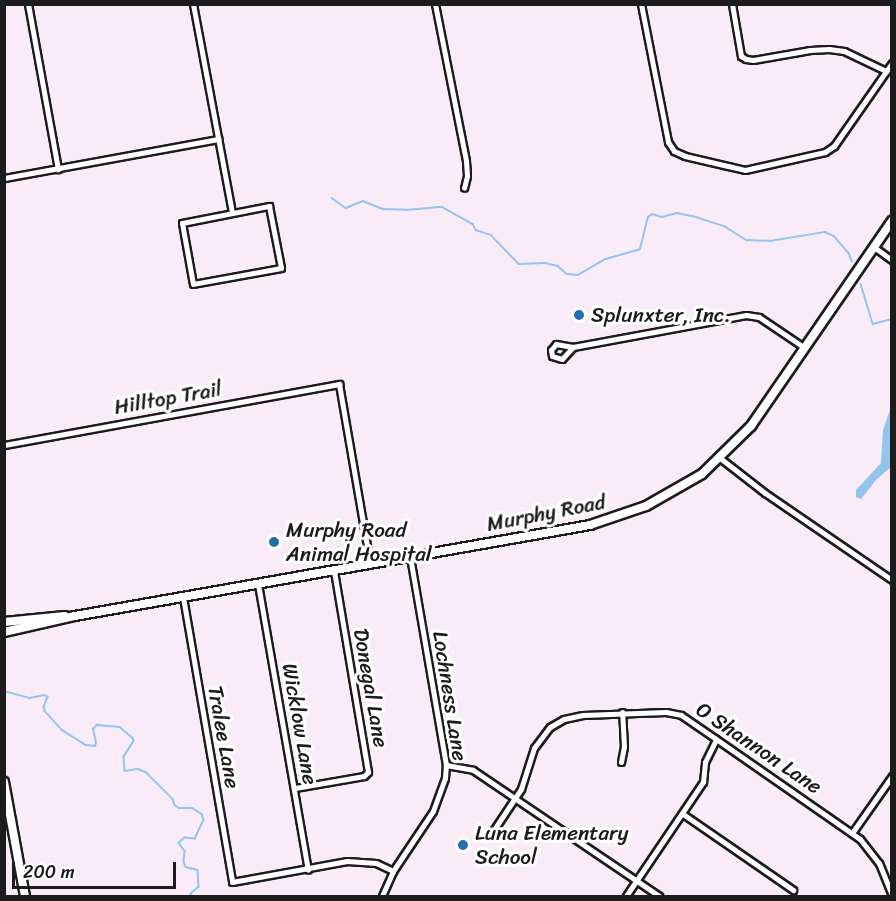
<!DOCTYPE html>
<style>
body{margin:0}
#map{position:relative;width:896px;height:901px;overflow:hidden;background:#f9ecf7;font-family:Sriracha,sans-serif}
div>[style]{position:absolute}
.water>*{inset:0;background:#91c5ee}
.stream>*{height:1.5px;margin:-0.75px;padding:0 0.75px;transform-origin:0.75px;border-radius:0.75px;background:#91c5ee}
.roads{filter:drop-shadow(2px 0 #1c1c1c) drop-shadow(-2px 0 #1c1c1c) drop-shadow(0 2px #1c1c1c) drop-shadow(0 -2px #1c1c1c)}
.minor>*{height:5px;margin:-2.5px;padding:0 2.5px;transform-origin:2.5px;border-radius:2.5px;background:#fff}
.secondary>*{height:8px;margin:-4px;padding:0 4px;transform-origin:4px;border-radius:4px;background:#fff}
.dots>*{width:16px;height:16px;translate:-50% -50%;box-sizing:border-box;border:3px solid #fff;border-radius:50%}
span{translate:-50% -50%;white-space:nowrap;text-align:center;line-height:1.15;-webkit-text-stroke:6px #fff;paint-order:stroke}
.poi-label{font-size:21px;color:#1c1c1c}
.left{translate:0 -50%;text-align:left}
.street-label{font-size:21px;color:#1c1c1c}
.frame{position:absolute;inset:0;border:6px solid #1c1c1c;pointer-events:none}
.scale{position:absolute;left:12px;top:862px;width:164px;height:27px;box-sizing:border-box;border:3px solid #1c1c1c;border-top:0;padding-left:8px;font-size:18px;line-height:21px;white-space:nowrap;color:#1c1c1c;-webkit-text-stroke:4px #fff;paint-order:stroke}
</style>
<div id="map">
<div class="water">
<div style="clip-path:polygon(891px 407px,891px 467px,876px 480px,861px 499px,856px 497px,856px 490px,881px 463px,883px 430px)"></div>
</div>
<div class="stream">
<div style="left:332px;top:198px;width:17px;rotate:36deg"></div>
<div style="left:346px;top:208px;width:18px;rotate:-22deg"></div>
<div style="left:363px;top:201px;width:22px;rotate:22deg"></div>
<div style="left:383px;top:209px;width:23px;rotate:2deg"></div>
<div style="left:406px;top:210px;width:36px;rotate:-5deg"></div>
<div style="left:442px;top:207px;width:35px;rotate:29deg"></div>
<div style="left:473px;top:224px;width:7px;rotate:63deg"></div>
<div style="left:476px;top:230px;width:16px;rotate:18deg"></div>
<div style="left:491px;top:235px;width:40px;rotate:46deg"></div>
<div style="left:519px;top:264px;width:26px;rotate:-2deg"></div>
<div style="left:545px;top:263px;width:13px;rotate:13deg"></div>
<div style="left:558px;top:266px;width:12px;rotate:42deg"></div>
<div style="left:567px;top:274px;width:11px;rotate:5deg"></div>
<div style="left:578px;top:275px;width:32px;rotate:-30deg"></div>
<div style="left:606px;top:259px;width:35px;rotate:-16deg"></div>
<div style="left:640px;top:249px;width:33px;rotate:-76deg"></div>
<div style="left:648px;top:217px;width:5px;rotate:-37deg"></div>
<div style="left:652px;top:214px;width:10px;rotate:17deg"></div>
<div style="left:662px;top:217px;width:16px;rotate:-15deg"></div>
<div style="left:677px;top:213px;width:16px;rotate:11deg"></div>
<div style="left:693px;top:216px;width:33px;rotate:18deg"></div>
<div style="left:724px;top:226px;width:26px;rotate:32deg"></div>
<div style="left:746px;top:240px;width:24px;rotate:2deg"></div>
<div style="left:770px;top:241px;width:56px;rotate:-9.3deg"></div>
<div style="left:825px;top:232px;width:10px;rotate:24deg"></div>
<div style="left:834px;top:236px;width:23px;rotate:49deg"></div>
<div style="left:849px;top:253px;width:9px;rotate:69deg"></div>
<div style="left:861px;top:284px;width:42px;rotate:73.3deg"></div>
<div style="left:873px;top:324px;width:20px;rotate:-15deg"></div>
<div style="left:4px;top:691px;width:27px;rotate:15deg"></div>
<div style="left:30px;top:698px;width:14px;rotate:-12deg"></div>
<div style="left:44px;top:695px;width:4px;rotate:27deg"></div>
<div style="left:48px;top:697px;width:11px;rotate:112deg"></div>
<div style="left:44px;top:707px;width:4px;rotate:76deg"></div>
<div style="left:45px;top:711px;width:25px;rotate:48deg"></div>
<div style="left:62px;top:730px;width:28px;rotate:32deg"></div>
<div style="left:86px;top:745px;width:9px;rotate:6deg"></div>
<div style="left:95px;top:746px;width:3px;rotate:-72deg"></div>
<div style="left:96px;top:743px;width:14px;rotate:-102deg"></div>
<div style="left:93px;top:729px;width:6px;rotate:-45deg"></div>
<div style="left:97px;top:725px;width:23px;rotate:5deg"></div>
<div style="left:120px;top:727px;width:17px;rotate:40deg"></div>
<div style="left:133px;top:738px;width:3px;rotate:72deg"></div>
<div style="left:134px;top:741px;width:19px;rotate:122deg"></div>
<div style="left:124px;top:757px;width:14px;rotate:86deg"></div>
<div style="left:125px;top:771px;width:13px;rotate:-9deg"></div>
<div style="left:138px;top:769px;width:9px;rotate:21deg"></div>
<div style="left:146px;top:772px;width:38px;rotate:45deg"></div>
<div style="left:173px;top:799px;width:6px;rotate:72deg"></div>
<div style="left:175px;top:805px;width:5px;rotate:37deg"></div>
<div style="left:179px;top:808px;width:13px"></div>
<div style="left:192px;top:808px;width:12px;rotate:31deg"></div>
<div style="left:202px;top:814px;width:6px;rotate:72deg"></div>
<div style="left:204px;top:820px;width:21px;rotate:115deg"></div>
<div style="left:195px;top:839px;width:10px;rotate:-174deg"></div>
<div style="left:185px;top:838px;width:8px;rotate:140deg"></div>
<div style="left:179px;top:843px;width:10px;rotate:53deg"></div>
<div style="left:185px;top:851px;width:11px;rotate:95deg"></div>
<div style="left:184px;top:862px;width:5px;rotate:68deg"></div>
<div style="left:186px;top:867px;width:12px;rotate:14deg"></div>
<div style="left:198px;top:870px;width:17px;rotate:87deg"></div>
<div style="left:199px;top:887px;width:11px;rotate:139deg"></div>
<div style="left:191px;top:894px;width:2px;rotate:63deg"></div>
</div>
<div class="roads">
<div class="minor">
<div style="left:28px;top:4px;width:168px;rotate:79.7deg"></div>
<div style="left:193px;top:4px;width:212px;rotate:79.4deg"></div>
<div style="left:435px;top:4px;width:160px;rotate:78.8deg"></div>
<div style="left:466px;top:161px;width:15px;rotate:86deg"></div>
<div style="left:467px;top:176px;width:12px;rotate:104deg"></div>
<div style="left:641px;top:4px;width:141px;rotate:78.9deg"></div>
<div style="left:668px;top:142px;width:11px;rotate:56deg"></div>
<div style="left:674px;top:151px;width:12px;rotate:24deg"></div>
<div style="left:685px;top:156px;width:44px;rotate:13.1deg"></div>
<div style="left:728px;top:166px;width:17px;rotate:13deg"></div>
<div style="left:745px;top:170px;width:82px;rotate:-12.7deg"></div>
<div style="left:825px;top:152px;width:11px;rotate:-34deg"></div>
<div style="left:834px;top:146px;width:101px;rotate:-55.1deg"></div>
<div style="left:732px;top:4px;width:53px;rotate:80.2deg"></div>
<div style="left:741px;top:56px;width:6px;rotate:31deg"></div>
<div style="left:746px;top:59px;width:7px;rotate:8deg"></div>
<div style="left:753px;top:60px;width:58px;rotate:-10deg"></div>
<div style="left:810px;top:50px;width:19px;rotate:-3deg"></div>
<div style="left:829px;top:49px;width:15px;rotate:8deg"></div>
<div style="left:844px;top:51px;width:47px;rotate:25.5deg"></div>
<div style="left:4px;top:178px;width:218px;rotate:-10.3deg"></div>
<div style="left:269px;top:206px;width:63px;rotate:79deg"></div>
<div style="left:281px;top:268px;width:89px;rotate:169.7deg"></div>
<div style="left:193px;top:284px;width:62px;rotate:-100.2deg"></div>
<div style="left:182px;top:223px;width:89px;rotate:-11.1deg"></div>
<div style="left:874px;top:247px;width:22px;rotate:36deg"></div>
<div style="left:573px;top:347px;width:16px;rotate:133deg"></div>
<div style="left:562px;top:359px;width:10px;rotate:-163deg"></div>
<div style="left:552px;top:356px;width:6px;rotate:-99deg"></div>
<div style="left:551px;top:350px;width:8px;rotate:-50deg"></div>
<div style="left:556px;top:344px;width:17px;rotate:10deg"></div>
<div style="left:573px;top:347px;width:176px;rotate:-10.5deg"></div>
<div style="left:746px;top:315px;width:13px;rotate:9deg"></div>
<div style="left:759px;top:317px;width:55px;rotate:34deg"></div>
<div style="left:4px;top:445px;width:341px;rotate:-10.3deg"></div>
<div style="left:339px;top:384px;width:183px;rotate:80.2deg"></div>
<div style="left:720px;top:458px;width:57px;rotate:37.9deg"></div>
<div style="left:765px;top:493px;width:154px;rotate:34.4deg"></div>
<div style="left:258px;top:584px;width:290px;rotate:80.1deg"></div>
<div style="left:183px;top:597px;width:289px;rotate:80.2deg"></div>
<div style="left:232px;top:882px;width:117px;rotate:-10.3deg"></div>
<div style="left:347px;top:861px;width:29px;rotate:4deg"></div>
<div style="left:376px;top:863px;width:19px;rotate:25deg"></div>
<div style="left:621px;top:762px;width:15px;rotate:-79deg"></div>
<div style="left:624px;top:747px;width:35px;rotate:-93deg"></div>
<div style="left:446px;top:765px;width:27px;rotate:10deg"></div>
<div style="left:473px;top:770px;width:225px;rotate:34.1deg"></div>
<div style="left:295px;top:788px;width:70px;rotate:-9.9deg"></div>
<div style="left:364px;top:776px;width:6px;rotate:-45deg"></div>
<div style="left:368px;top:772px;width:205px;rotate:-99.6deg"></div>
<div style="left:683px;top:814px;width:134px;rotate:34.6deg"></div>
<div style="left:852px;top:833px;width:70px;rotate:-54.9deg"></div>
<div style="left:489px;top:837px;width:58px;rotate:-56.3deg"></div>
<div style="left:521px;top:789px;width:43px;rotate:-72.4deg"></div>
<div style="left:534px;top:748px;width:26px;rotate:-53deg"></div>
<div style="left:550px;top:727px;width:16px;rotate:-30deg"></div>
<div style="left:564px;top:719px;width:19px;rotate:-12deg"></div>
<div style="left:583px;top:715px;width:83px;rotate:-2.1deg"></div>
<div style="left:666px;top:712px;width:15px;rotate:11deg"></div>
<div style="left:681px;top:715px;width:42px;rotate:34.4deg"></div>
<div style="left:716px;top:739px;width:175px;rotate:34.8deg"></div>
<div style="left:860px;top:839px;width:31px;rotate:52deg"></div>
<div style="left:879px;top:863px;width:35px;rotate:68deg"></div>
<div style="left:382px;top:896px;width:27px;rotate:-66deg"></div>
<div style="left:393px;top:871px;width:72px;rotate:-56.3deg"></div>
<div style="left:433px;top:811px;width:35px;rotate:-70deg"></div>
<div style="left:445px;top:778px;width:13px;rotate:-86deg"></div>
<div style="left:446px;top:765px;width:211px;rotate:-99.8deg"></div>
<div style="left:626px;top:896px;width:138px;rotate:-56deg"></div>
<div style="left:703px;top:782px;width:20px;rotate:-84deg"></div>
<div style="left:705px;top:762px;width:25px;rotate:-64deg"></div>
</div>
<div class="secondary">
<div style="left:4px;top:622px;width:61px;rotate:-5.6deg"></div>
<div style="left:4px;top:632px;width:73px;rotate:-12.7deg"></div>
<div style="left:75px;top:616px;width:523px;rotate:-10.02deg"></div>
<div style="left:590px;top:525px;width:59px;rotate:-18.7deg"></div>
<div style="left:646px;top:506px;width:64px;rotate:-29.7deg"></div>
<div style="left:702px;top:474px;width:69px;rotate:-44.4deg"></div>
<div style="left:751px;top:426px;width:249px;rotate:-55.5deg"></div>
<div style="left:4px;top:782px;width:116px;rotate:79.6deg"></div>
</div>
</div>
<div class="dots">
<div style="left:579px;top:315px;background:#1f6fb2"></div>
<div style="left:274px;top:542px;background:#1f6fb2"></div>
<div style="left:463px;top:845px;background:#1f6fb2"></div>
</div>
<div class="poi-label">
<span class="left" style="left:591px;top:315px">Splunxter, Inc.</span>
<span class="left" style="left:286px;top:542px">Murphy Road<br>Animal Hospital</span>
<span class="left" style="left:475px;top:845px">Luna Elementary<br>School</span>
</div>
<div class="street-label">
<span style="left:168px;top:398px;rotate:-10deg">Hilltop Trail</span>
<span style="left:546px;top:513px;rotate:-11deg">Murphy Road</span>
<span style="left:371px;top:688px;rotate:80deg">Donegal Lane</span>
<span style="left:450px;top:696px;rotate:81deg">Lochness Lane</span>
<span style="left:300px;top:724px;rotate:80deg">Wicklow Lane</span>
<span style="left:224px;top:737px;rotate:80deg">Tralee Lane</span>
<span style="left:759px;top:748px;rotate:34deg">O Shannon Lane</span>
</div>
<div class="frame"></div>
<div class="scale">200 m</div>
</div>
